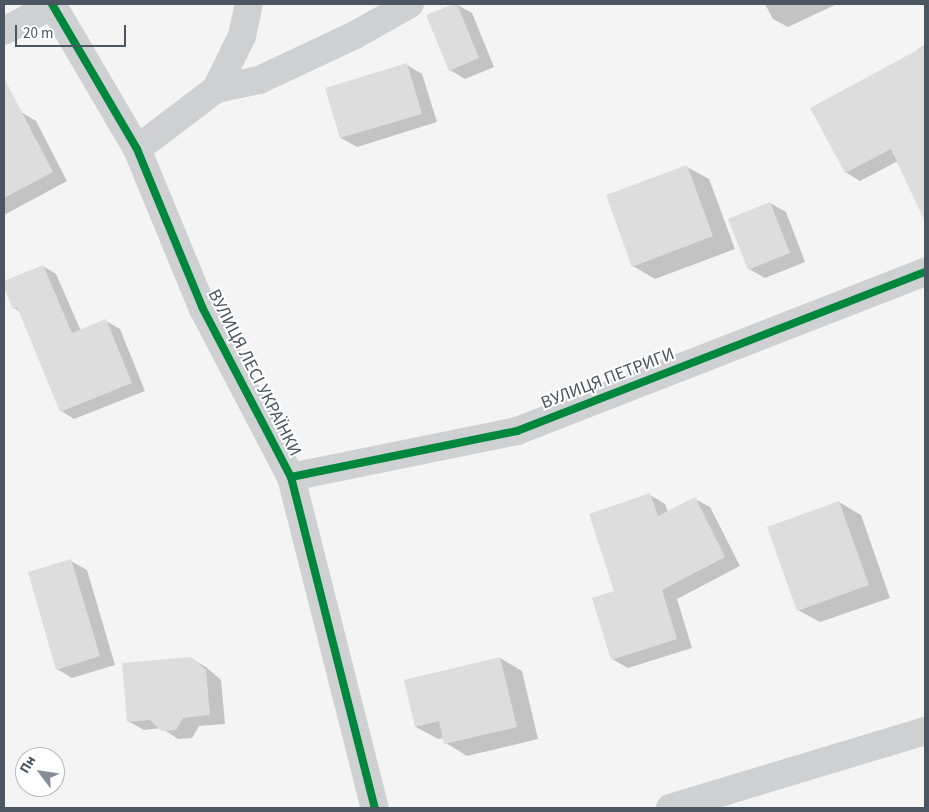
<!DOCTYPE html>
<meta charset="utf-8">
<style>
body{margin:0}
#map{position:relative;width:929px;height:812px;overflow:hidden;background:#f4f4f4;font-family:"Source Sans 3",sans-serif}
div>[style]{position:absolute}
.shadow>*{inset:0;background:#0003}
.building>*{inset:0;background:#ddddde}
.minor>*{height:28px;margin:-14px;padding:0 14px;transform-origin:14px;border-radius:14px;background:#ced0d2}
.cycleway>*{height:8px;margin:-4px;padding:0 4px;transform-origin:4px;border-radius:4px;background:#00873e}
span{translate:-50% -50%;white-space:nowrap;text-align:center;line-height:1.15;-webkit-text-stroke:4px #fff;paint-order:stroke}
.street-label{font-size:18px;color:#4a5661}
.frame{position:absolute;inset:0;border:5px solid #4a5661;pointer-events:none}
.north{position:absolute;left:15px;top:747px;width:50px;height:50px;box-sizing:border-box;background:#fff;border:1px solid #b7bbc0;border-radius:50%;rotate:301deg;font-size:14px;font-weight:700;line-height:20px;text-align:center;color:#4a5661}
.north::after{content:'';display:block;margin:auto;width:18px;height:22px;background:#868d94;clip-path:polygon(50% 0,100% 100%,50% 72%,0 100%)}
.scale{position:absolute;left:15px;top:25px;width:111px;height:22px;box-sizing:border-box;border:2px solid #4a5661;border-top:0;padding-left:6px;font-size:15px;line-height:18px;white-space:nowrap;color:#4a5661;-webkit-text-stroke:4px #fff;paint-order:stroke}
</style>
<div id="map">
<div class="shadow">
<div style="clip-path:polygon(456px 4px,472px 13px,494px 67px,465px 79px,450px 70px)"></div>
<div style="clip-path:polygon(765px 4px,837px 4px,788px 27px,773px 19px)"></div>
<div style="clip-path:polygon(925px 45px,925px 216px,898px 161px,860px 181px,845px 172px,918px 52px,917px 50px)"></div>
<div style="clip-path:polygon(407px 65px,422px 74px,437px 122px,357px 147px,341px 138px)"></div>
<div style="clip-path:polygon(21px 112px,36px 121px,67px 181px,4px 215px,4px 121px)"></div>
<div style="clip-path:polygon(687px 167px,709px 179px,735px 249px,655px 279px,633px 266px)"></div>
<div style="clip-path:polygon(770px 203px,786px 212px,805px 262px,765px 278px,749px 269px)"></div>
<div style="clip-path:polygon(43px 266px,56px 274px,81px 331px,106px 321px,120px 329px,145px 391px,74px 419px,61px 411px,20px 312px,14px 308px,4px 284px)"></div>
<div style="clip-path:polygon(650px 495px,665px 504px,668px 512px,695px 499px,710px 507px,740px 566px,677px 599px,692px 648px,628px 668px,612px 659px,616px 592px)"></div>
<div style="clip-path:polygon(839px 502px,861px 515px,890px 598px,820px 622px,798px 610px)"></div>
<div style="clip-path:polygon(71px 561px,87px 570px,115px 665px,72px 678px,57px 669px)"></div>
<div style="clip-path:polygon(190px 658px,206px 667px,221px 680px,225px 724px,199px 726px,192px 738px,178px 739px,161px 728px,144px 730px,128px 721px)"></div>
<div style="clip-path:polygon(500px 658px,522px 671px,538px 739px,467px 756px,446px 743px,444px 738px,438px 739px,416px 727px)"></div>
</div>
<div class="building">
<div style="clip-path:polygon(454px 4px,457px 4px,479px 58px,449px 71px,426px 15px)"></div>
<div style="clip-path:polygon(925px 46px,925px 222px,891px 149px,845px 173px,810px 108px)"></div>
<div style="clip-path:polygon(407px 63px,422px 114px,340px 138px,325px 88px)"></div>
<div style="clip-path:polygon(4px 78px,53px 172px,4px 198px)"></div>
<div style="clip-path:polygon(687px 165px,713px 236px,632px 267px,606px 195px)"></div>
<div style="clip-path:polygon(770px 202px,790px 253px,748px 270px,728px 219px)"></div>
<div style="clip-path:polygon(43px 265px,72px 333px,106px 319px,132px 383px,60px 412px,17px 307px,13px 309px,4px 287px,4px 281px)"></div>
<div style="clip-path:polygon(650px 493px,658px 516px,695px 497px,725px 557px,662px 590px,677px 639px,611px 660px,592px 598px,614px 591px,589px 514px)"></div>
<div style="clip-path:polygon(839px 501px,869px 585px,797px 611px,767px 527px)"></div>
<div style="clip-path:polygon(71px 559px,100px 656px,56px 670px,28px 572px)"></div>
<div style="clip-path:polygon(191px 657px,206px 670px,210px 715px,183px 718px,176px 730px,161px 731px,150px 720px,127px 722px,122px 663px)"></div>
<div style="clip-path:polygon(500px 657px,517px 727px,444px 744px,439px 721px,415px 727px,404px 680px)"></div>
</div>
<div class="minor">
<div style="left:52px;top:4px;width:168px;rotate:59.6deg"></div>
<div style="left:137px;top:149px;width:171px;rotate:67.6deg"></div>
<div style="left:202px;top:307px;width:192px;rotate:62.4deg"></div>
<div style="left:291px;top:477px;width:341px;rotate:75.8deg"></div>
<div style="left:4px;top:31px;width:55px;rotate:-28deg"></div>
<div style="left:216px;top:89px;width:44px;rotate:-11.8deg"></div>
<div style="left:259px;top:80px;width:106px;rotate:-25.1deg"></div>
<div style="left:355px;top:35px;width:63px;rotate:-29.4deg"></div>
<div style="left:137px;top:149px;width:99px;rotate:-37.2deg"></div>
<div style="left:216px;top:89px;width:59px;rotate:-63.9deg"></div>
<div style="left:242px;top:36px;width:33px;rotate:-78deg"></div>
<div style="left:291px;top:477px;width:231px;rotate:-11.5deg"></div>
<div style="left:517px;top:431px;width:438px;rotate:-21.3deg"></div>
<div style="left:670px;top:808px;width:266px;rotate:-16.8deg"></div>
</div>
<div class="cycleway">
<div style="left:52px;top:4px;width:168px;rotate:59.6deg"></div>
<div style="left:137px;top:149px;width:171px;rotate:67.6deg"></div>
<div style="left:202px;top:307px;width:192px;rotate:62.4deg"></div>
<div style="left:291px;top:477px;width:341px;rotate:75.8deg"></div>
<div style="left:291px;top:477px;width:231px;rotate:-11.5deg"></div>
<div style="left:517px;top:431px;width:438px;rotate:-21.3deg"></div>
</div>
<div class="street-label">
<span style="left:254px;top:373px;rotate:63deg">ВУЛИЦЯ ЛЕСІ УКРАЇНКИ</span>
<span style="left:608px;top:379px;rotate:-21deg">ВУЛИЦЯ ПЕТРИГИ</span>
</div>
<div class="frame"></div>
<div class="north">Пн</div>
<div class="scale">20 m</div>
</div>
